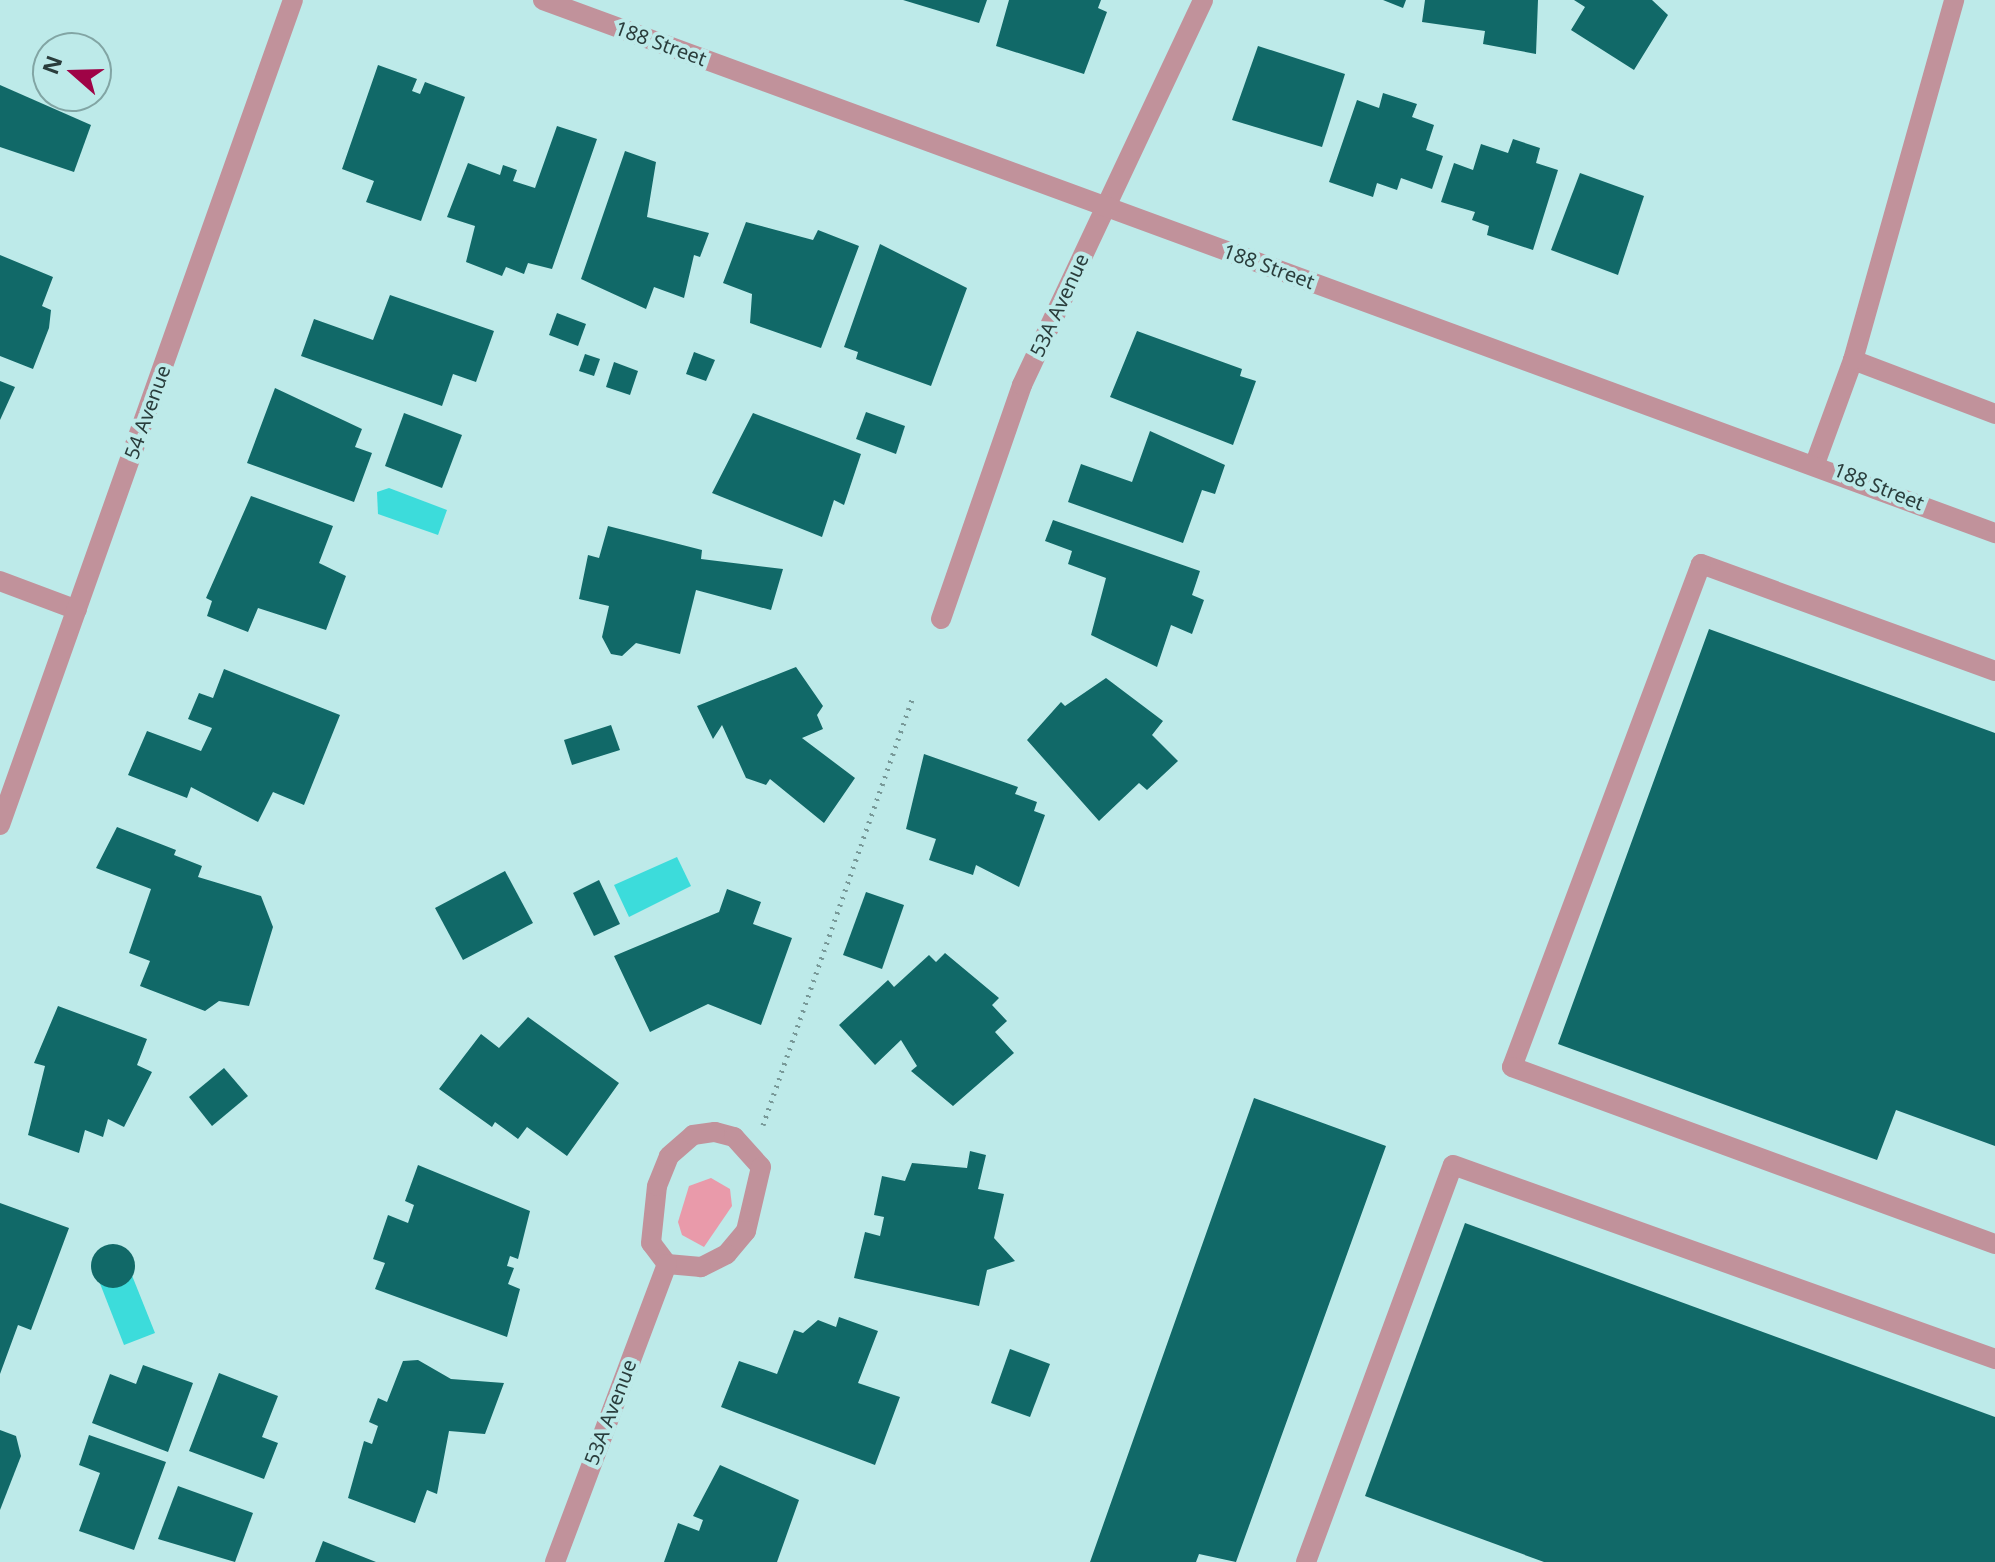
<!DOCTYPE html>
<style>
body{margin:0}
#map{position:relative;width:1995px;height:1562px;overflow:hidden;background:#bdeae9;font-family:"Noto Sans",sans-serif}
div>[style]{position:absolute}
.green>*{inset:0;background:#e99aaa}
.water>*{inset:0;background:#3cdcdb}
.building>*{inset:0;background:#116968}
.round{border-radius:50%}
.path>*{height:5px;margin-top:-2.5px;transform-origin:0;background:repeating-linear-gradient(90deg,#789998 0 2px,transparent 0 8px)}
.service>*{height:20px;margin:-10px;padding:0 10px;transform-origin:10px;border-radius:10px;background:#c1929b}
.minor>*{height:20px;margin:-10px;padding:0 10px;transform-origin:10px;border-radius:10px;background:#c1929b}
.tertiary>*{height:20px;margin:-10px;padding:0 10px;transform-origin:10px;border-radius:10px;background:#c1929b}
span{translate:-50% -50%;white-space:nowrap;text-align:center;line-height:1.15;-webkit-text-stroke:8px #bdeae9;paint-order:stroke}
.street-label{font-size:20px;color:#2a3d3c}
.north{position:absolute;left:32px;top:32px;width:80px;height:80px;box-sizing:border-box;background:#bdeae9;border:2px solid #82a5a4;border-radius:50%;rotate:290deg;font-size:22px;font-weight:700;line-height:32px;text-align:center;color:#2a3d3c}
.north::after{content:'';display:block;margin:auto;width:28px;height:36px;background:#9f0346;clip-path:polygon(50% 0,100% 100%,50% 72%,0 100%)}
</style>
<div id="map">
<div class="green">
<div style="clip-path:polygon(711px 1178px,730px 1189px,732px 1206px,704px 1247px,682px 1235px,678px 1222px,689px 1186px)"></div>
</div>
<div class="water">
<div style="clip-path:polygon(389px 488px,447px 510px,438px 535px,378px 514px,377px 492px)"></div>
<div style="clip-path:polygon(677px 857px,691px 886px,629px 917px,614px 885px)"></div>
<div style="clip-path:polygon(129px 1268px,155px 1333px,124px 1345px,99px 1281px)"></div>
</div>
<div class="building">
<div style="clip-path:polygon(903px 0,987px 0,979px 23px)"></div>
<div style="clip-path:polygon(1009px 0,1101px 0,1098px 8px,1107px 12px,1084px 74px,996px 46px)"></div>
<div style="clip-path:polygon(1383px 0,1406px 0,1403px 8px)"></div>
<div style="clip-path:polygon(1425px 0,1538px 0,1536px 54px,1483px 44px,1485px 31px,1422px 22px)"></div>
<div style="clip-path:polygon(1574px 0,1652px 0,1668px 15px,1634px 70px,1571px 30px,1585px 7px)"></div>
<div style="clip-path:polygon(1258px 46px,1345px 74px,1322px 147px,1232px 120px)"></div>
<div style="clip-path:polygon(378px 65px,417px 79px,412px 91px,420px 94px,425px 82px,465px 97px,421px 221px,366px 202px,374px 181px,342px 169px)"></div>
<div style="clip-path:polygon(0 85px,91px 125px,74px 172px,0 147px)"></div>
<div style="clip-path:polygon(1383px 93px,1417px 104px,1412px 117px,1434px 125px,1426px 150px,1443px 156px,1432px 189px,1401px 178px,1397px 190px,1377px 183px,1373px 197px,1329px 182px,1357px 100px,1379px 108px)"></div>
<div style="clip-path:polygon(557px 126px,597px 139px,552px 269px,528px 263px,524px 274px,506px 267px,502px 276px,466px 262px,475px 226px,447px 217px,468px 163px,500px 175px,503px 165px,517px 170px,513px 181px,535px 188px)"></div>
<div style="clip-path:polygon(1513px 139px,1540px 148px,1536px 163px,1558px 170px,1533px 250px,1487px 235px,1489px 226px,1472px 220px,1475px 212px,1441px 202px,1454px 163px,1473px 170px,1481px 144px,1508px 153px)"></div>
<div style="clip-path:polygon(625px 151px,656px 162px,647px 217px,709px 233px,700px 257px,694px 255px,684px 298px,654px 287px,646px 309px,581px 279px)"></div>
<div style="clip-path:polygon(1580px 173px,1644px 196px,1618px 275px,1551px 250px)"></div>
<div style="clip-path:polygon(746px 222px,813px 240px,818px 230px,859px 246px,821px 348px,750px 323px,752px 294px,723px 283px)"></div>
<div style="clip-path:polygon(880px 244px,967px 288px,931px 386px,856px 359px,858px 352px,844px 347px)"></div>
<div style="clip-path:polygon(0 255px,53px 277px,42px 306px,51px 310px,49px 328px,33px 369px,0 356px)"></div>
<div style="clip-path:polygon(390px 295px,494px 331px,476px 382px,453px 374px,442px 406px,301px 356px,314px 319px,373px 340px)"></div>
<div style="clip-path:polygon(557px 313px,586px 324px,578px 346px,549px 335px)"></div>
<div style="clip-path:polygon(1137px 331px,1242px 369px,1240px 376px,1256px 381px,1233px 445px,1110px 397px)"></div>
<div style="clip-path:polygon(694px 352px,715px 360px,706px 381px,686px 374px)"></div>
<div style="clip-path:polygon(585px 354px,600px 359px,594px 376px,579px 371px)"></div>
<div style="clip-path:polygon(614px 362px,638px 371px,630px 395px,606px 387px)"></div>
<div style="clip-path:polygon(0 381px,15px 387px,0 420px)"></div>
<div style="clip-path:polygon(275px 388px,362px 429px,355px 447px,372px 453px,354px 502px,247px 463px)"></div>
<div style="clip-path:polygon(866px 412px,905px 426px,896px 454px,856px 439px)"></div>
<div style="clip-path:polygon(404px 413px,462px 435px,442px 488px,385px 466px)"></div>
<div style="clip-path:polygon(753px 413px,861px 454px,844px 505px,834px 500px,822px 537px,712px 493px)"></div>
<div style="clip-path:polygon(1150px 431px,1225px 465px,1215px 494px,1202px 490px,1183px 543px,1068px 502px,1081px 464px,1132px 482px)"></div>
<div style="clip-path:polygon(251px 496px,333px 526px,319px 563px,346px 576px,326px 630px,258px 608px,248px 632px,207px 616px,212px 601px,206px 598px)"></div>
<div style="clip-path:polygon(1053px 520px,1200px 571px,1192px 595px,1204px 600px,1192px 634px,1171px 625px,1157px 667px,1091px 635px,1106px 578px,1068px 564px,1072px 551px,1045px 541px)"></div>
<div style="clip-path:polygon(608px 526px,702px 550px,701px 559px,783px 569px,771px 610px,696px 590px,680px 654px,636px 643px,622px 656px,611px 654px,602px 637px,609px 606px,579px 599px,588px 555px,599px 558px)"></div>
<div style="clip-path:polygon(1709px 629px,1995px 733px,1995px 1146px,1896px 1110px,1877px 1160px,1558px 1044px)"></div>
<div style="clip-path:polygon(796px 667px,823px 706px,817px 715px,823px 729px,802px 738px,855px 778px,824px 823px,770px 779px,766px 785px,746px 778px,722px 725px,713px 739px,697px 706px)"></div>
<div style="clip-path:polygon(224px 669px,340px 715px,304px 805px,273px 792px,258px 822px,191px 787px,187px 798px,128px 775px,147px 731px,201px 751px,212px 728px,188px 719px,199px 693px,213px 698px)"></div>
<div style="clip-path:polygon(1106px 678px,1163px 721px,1152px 735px,1178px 761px,1147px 790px,1139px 783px,1099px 821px,1027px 740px,1061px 702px,1065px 706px)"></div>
<div style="clip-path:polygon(611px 725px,620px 750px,572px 765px,564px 740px)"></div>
<div style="clip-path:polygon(924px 754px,1018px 787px,1015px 794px,1037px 802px,1034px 811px,1045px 815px,1019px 887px,976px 865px,973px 875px,929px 860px,936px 839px,906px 829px)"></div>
<div style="clip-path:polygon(117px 827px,176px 850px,174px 855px,202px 866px,198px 877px,261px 896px,273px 927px,249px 1006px,219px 1001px,205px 1011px,140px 986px,150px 961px,129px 953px,151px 889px,96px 868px)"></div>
<div style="clip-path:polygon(505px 871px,533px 923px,463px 960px,435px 908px)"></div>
<div style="clip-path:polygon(599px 880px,620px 924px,594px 936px,573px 893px)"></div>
<div style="clip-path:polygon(727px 889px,761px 902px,753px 924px,792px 938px,761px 1025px,708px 1004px,650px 1032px,614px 956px,719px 912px)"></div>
<div style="clip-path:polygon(866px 892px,904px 905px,882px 969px,843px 955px)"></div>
<div style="clip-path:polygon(945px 953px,999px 998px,992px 1005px,1007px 1021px,995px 1032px,1014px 1053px,953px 1106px,911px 1071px,917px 1066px,901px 1040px,875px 1065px,839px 1025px,888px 980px,894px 987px,929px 955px,936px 962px)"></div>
<div style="clip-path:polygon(58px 1006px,147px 1039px,137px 1065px,152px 1072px,124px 1127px,108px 1119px,103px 1137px,85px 1130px,79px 1153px,28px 1135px,45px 1066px,34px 1063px)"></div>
<div style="clip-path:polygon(528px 1017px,619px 1083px,567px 1156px,527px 1127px,518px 1139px,495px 1122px,492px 1127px,439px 1089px,481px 1034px,499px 1048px)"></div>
<div style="clip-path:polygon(224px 1068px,248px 1096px,212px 1126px,189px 1097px)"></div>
<div style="clip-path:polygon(1254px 1098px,1386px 1146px,1236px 1562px,1199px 1554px,1196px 1562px,1090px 1562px)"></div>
<div style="clip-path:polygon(970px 1151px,986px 1155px,978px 1189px,1004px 1194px,994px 1238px,1015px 1261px,987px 1270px,979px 1306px,854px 1278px,865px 1232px,880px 1236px,884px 1217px,874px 1215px,882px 1176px,905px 1181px,912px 1163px,967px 1168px)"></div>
<div style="clip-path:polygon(418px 1165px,530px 1211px,518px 1259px,510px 1256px,507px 1266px,514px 1268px,508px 1284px,520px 1289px,507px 1337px,375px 1289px,385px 1263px,373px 1259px,388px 1215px,408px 1223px,414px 1205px,405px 1201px)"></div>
<div style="clip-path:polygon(0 1203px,69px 1228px,31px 1330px,18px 1325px,0 1374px)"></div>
<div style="clip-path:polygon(1465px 1223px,1995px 1417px,1995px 1562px,1544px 1562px,1365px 1496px)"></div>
<div class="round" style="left:91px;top:1244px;width:44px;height:44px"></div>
<div style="clip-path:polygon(839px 1317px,878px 1331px,858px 1383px,900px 1397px,875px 1465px,721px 1407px,739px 1361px,777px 1374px,794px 1330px,803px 1333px,818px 1320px,836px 1327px)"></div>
<div style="clip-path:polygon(1010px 1349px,1050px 1364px,1030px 1417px,991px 1403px)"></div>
<div style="clip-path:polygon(418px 1360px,451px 1379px,504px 1383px,485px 1434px,449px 1431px,437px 1494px,427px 1490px,415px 1523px,348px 1498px,364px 1441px,372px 1444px,378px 1426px,369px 1422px,378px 1398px,387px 1402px,403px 1361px)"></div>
<div style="clip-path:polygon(143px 1365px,193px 1383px,168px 1452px,92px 1423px,110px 1374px,136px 1384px)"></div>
<div style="clip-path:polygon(219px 1373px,278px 1396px,262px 1437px,278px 1443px,264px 1479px,189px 1451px)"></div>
<div style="clip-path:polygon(0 1430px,16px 1436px,21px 1456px,0 1510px)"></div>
<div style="clip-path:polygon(89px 1435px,166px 1462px,134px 1550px,79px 1531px,100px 1473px,79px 1465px)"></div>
<div style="clip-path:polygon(720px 1465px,799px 1500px,777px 1562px,664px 1562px,678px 1523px,699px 1531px,703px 1520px,693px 1516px)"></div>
<div style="clip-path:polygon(178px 1486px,253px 1513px,235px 1562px,158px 1539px)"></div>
<div style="clip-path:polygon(323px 1541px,376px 1562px,315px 1562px)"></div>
</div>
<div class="path">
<div style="left:763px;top:1125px;width:454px;rotate:-70.7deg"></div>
</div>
<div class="service">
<div style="left:1853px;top:360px;width:152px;rotate:20.8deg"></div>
<div style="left:1816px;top:461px;width:108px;rotate:-69.9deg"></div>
<div style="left:1853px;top:360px;width:374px;rotate:-74.3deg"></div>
<div style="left:1995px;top:671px;width:313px;rotate:-160deg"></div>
<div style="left:1701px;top:564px;width:537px;rotate:110.59deg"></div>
<div style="left:1512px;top:1067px;width:514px;rotate:20.13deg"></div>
<div style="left:1306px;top:1562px;width:423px;rotate:-69.7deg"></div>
<div style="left:1453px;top:1165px;width:576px;rotate:19.69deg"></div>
</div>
<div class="minor">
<div style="left:0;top:581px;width:82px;rotate:20.6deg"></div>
<div style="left:941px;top:619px;width:248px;rotate:-70.9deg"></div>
<div style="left:1022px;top:385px;width:425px;rotate:-64.8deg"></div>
<div style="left:715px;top:1132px;width:20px;rotate:15deg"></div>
<div style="left:734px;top:1137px;width:40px;rotate:48deg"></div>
<div style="left:761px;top:1167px;width:66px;rotate:103.2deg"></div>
<div style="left:746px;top:1231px;width:30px;rotate:130deg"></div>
<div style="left:727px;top:1254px;width:29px;rotate:153deg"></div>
<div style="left:701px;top:1267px;width:34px;rotate:-175deg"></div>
<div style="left:667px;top:1264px;width:26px;rotate:-127deg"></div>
<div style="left:651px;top:1243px;width:57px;rotate:-84deg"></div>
<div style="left:657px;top:1186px;width:32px;rotate:-68deg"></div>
<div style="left:669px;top:1156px;width:32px;rotate:-41deg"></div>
<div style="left:693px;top:1135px;width:22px;rotate:-8deg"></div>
<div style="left:555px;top:1562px;width:318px;rotate:-69.4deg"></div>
</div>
<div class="tertiary">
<div style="left:543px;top:0;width:1547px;rotate:20.16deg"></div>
<div style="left:0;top:825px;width:875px;rotate:-70.45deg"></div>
</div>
<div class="street-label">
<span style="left:661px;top:43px;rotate:20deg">188 Street</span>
<span style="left:1269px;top:266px;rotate:20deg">188 Street</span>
<span style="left:1059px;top:305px;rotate:-65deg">53A Avenue</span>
<span style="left:147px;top:412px;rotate:-70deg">54 Avenue</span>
<span style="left:1879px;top:486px;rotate:22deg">188 Street</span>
<span style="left:610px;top:1412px;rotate:-69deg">53A Avenue</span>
</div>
<div class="north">N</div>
</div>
